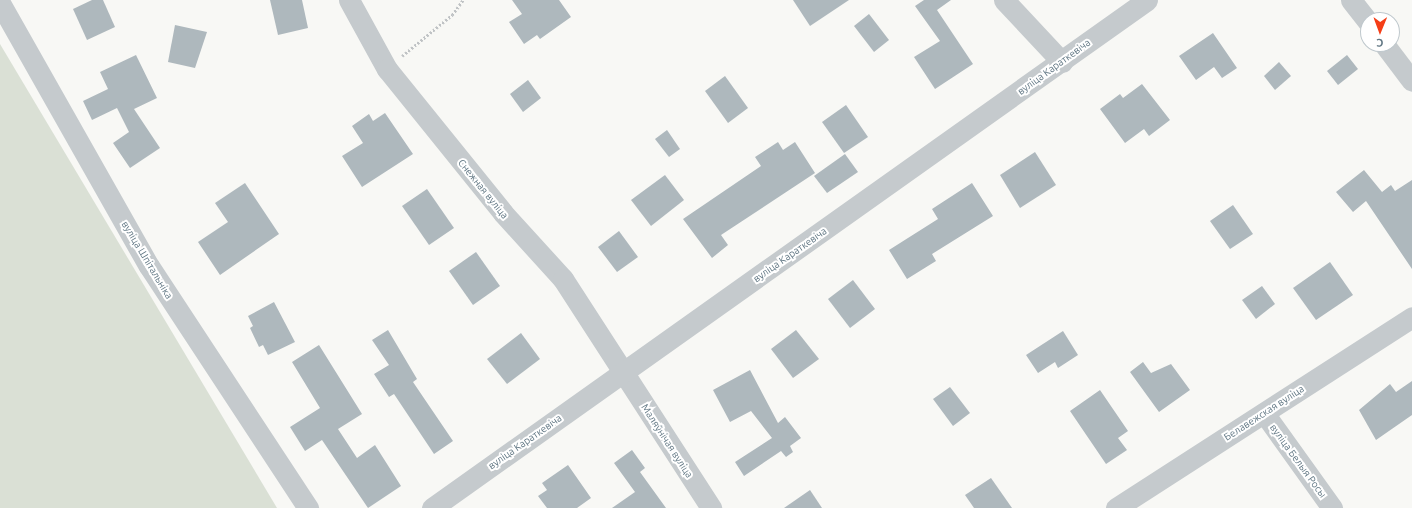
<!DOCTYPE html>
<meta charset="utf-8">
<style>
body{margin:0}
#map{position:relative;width:1412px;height:508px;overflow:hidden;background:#f8f8f5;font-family:Ubuntu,sans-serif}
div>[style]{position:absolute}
.green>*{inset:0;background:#dae0d5}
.building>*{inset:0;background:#aeb8bd}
.path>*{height:2.5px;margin-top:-1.25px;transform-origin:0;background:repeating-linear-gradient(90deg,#c0c3c5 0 2px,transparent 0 4px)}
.street>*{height:21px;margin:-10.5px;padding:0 10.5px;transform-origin:10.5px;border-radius:10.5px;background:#c5cacd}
span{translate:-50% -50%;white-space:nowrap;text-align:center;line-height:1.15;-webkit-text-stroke:4px #fff;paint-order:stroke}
.street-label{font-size:10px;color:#607683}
.north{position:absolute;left:1360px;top:12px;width:40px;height:40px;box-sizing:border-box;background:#fff;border:1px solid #bfc8cd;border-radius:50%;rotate:181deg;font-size:11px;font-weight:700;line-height:16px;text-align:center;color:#607683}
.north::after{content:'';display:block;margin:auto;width:14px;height:18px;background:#f53e17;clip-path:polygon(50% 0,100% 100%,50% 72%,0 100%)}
</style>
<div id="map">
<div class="green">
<div style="clip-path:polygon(0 44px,277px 508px,0 508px)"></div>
</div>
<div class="building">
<div style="clip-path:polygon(92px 0,103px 0,115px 27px,87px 40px,73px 9px)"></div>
<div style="clip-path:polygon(270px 0,302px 0,308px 28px,278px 35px)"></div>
<div style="clip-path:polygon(512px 0,559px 0,571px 17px,540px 39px,537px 35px,524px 44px,509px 22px,522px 14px)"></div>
<div style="clip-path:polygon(793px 0,849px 0,810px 26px)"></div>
<div style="clip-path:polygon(924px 0,951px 0,937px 10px,973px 64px,935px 89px,914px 57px,940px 41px,915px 6px)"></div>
<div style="clip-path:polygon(869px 14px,889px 40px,874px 52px,854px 26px)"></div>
<div style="clip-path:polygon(175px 25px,207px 32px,195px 68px,168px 62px)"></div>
<div style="clip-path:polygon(1213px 33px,1237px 68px,1222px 78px,1214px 67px,1196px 80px,1179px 56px)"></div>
<div style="clip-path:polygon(136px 55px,157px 98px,134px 109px,160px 148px,130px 168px,113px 143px,129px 132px,117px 108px,92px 120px,83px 101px,108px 89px,100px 72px)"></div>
<div style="clip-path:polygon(1347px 55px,1358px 69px,1338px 85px,1327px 71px)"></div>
<div style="clip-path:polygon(1279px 62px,1291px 76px,1275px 90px,1264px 76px)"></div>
<div style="clip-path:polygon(725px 76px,748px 108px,728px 123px,705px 91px)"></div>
<div style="clip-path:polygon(528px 80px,541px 98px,523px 112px,510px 94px)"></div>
<div style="clip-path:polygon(1142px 84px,1170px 120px,1149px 136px,1144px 129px,1125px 143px,1100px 109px,1120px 94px,1123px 98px)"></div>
<div style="clip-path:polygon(846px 105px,868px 137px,844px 153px,822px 122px)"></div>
<div style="clip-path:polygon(385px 113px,413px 154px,362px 187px,342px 156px,363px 143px,352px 126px,369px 114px,373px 121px)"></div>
<div style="clip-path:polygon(667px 130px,680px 149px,669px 157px,655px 139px)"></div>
<div style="clip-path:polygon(778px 142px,783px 150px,795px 142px,815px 173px,721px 235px,728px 245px,712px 258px,683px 219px,761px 166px,755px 157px)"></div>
<div style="clip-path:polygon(1035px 152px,1056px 185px,1020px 208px,1000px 175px)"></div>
<div style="clip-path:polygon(845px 154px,858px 172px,827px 193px,814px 176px)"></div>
<div style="clip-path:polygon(1364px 170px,1382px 192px,1391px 185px,1395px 191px,1412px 180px,1412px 269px,1366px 201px,1353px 212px,1336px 192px)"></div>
<div style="clip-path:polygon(665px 175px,684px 200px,651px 226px,631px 200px)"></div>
<div style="clip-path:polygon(245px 183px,279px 234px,220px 275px,198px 242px,228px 222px,215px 203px)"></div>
<div style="clip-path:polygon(972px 183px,993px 216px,932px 254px,936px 261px,907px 279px,889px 250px,938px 219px,932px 209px)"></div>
<div style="clip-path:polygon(427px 189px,454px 228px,429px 245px,402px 206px)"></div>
<div style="clip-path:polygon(1233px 205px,1253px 234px,1230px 249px,1210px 221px)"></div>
<div style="clip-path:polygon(619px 231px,638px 257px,617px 272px,598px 247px)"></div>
<div style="clip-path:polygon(476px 252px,500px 286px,473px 305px,449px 271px)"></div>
<div style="clip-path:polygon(1330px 262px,1353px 295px,1316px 320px,1293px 288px)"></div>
<div style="clip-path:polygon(853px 280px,875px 309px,850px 328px,828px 299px)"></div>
<div style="clip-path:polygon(1262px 286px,1275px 304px,1256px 319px,1242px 300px)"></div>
<div style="clip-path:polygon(274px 302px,295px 342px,268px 355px,263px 345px,259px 347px,250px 328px,253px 326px,248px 316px)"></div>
<div style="clip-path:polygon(388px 330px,417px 379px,413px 382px,453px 441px,434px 454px,394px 394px,389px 397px,374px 374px,389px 365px,372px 340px)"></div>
<div style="clip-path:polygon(796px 330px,819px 359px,793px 378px,771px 349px)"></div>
<div style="clip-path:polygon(1063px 331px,1078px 355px,1058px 368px,1055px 362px,1038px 373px,1026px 355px)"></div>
<div style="clip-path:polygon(521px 333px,540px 359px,507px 384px,487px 359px)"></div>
<div style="clip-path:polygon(319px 345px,362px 414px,338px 429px,357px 458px,375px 445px,401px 486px,368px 508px,322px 440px,305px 451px,290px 427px,320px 408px,292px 362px)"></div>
<div style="clip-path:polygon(1143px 362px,1151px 373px,1171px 364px,1190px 390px,1159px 412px,1130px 372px)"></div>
<div style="clip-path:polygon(750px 370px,778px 423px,785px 417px,801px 438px,790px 446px,793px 452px,786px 457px,781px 451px,744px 476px,735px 462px,772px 438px,751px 411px,730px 422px,713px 390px)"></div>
<div style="clip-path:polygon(1412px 381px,1412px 415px,1376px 440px,1359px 410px,1390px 384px,1396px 392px)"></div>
<div style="clip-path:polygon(950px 387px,970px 413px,953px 426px,933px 399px)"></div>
<div style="clip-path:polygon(1100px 390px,1128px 431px,1118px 438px,1127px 450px,1106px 464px,1070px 411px)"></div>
<div style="clip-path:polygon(632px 450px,645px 468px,640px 472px,666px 508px,612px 508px,635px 492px,614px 463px)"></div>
<div style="clip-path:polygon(568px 465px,591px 498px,577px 508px,547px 508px,538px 496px,547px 490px,542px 483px)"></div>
<div style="clip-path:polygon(991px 478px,1012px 508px,974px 508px,965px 495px)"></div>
<div style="clip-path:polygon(810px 490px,822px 508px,784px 508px)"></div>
</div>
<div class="path">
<div style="left:402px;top:56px;width:65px;rotate:-39.4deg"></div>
<div style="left:452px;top:15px;width:19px;rotate:-54deg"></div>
</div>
<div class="street">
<div style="left:349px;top:0;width:79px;rotate:61.2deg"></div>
<div style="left:387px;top:69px;width:185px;rotate:51.1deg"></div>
<div style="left:503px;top:213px;width:89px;rotate:47.7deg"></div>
<div style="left:563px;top:279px;width:273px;rotate:57.1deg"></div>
<div style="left:1004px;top:0;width:85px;rotate:46.9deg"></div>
<div style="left:1351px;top:0;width:28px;rotate:52deg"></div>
<div style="left:0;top:3px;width:302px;rotate:60.5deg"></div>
<div style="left:149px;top:266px;width:290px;rotate:56.7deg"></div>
<div style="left:1384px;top:44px;width:46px;rotate:52.9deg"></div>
<div style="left:1264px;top:413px;width:117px;rotate:54.4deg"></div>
<div style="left:432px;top:508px;width:877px;rotate:-35.39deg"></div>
<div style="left:1116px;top:508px;width:352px;rotate:-32.8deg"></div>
</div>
<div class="street-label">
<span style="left:1054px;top:67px;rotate:-36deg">вуліца Караткевіча</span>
<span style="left:483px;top:189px;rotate:51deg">Снежная вуліца</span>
<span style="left:790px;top:255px;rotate:-35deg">вуліца Караткевіча</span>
<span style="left:147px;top:260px;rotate:59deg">вуліца Шпітальніка</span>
<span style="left:1264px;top:413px;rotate:-33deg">Белавежская вуліца</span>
<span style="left:667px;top:441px;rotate:57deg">Маляўнічая вуліца</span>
<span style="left:525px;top:442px;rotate:-35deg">вуліца Караткевіча</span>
<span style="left:1298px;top:461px;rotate:54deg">вуліца Белыя Росы</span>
</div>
<div class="north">С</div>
</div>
